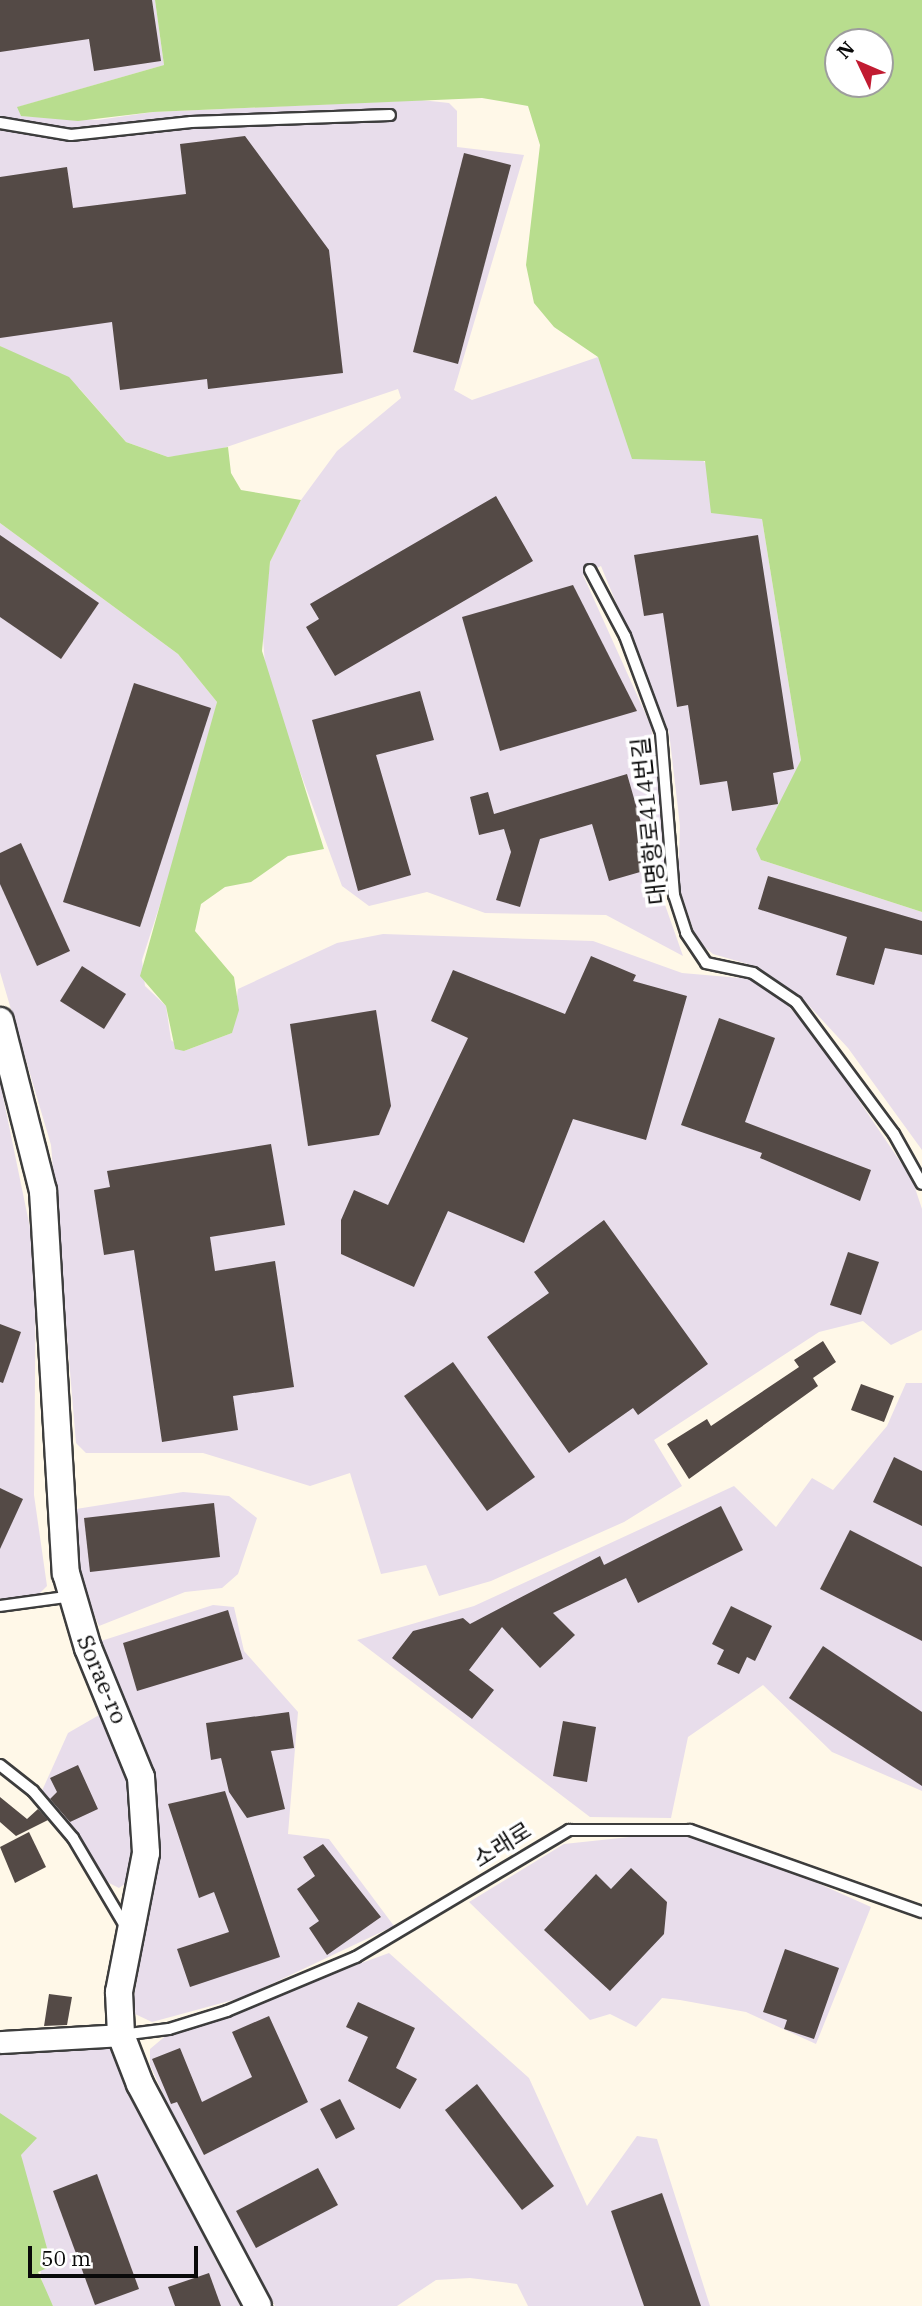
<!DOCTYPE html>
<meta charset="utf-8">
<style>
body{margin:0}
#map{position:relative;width:922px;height:2306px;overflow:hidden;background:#fff8e8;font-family:"IBM Plex Serif","Noto Sans KR",serif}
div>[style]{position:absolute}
.industrial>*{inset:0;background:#e8ddeb}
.forest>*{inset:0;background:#b8dd8e}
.building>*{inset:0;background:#544a46}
.roads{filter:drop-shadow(2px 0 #3d3d3d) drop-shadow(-2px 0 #3d3d3d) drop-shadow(0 2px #3d3d3d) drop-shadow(0 -2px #3d3d3d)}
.service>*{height:10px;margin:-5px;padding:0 5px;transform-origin:5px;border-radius:5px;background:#fff}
.minor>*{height:21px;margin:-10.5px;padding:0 10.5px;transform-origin:10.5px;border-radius:10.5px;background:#fff}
.tertiary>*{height:26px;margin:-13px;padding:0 13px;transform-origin:13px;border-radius:13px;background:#fff}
span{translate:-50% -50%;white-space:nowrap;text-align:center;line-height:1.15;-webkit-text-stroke:7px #fff;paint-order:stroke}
.street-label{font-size:23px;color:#0a0a0a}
.north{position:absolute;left:824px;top:28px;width:70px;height:70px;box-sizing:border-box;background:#fff;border:2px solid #9d9d9d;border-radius:50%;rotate:314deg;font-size:19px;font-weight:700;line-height:28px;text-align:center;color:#0a0a0a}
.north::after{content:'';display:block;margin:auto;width:24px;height:32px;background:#c11b31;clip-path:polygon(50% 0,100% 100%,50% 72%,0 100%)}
.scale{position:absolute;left:28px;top:2246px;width:170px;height:32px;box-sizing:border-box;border:4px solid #0a0a0a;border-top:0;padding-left:9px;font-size:21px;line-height:24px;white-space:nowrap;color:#0a0a0a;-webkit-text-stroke:5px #fff;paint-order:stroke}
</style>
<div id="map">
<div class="industrial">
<div style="clip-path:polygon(0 0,155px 0,164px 65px,18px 107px,21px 116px,98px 120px,153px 112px,421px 100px,449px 103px,457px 111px,457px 147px,524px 155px,454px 390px,472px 400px,598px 357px,762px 519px,801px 760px,761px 860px,922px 912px,922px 1150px,848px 1048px,801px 997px,758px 967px,713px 954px,697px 941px,678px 884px,680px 826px,669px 732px,601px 566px,583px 575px,651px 726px,664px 819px,664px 902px,683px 956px,606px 915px,485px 913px,427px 892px,369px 906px,342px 886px,266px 679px,262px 624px,270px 562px,301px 500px,337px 451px,401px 398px,398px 389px,215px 451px,168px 457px,126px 442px,79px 388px,0 346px)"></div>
<div style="clip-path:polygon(0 523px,178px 654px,217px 702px,198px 787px,142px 960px,145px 986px,166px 1006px,171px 1040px,184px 1051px,232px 1033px,238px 989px,337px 943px,383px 934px,593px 941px,682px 973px,752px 979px,778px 994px,818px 1040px,912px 1179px,922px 1209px,922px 1330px,891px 1345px,863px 1321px,819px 1332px,654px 1440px,682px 1486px,624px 1522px,491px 1581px,439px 1596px,426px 1565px,381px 1574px,350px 1473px,310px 1486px,203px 1453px,86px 1453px,76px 1443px,51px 1145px,0 972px)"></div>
<div style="clip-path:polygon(0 1082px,36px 1257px,34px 1495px,47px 1586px,39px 1594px,0 1599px)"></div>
<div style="clip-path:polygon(906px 1383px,922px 1383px,922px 1791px,832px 1752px,763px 1685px,688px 1737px,671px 1818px,590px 1817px,357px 1640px,474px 1606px,734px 1486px,776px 1527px,812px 1478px,833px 1490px,887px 1426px)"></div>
<div style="clip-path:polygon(183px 1492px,229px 1496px,257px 1518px,238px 1574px,222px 1588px,185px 1592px,99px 1626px,79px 1580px,76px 1509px)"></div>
<div style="clip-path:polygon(213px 1605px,234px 1607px,244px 1651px,298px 1712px,288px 1834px,329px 1839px,394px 1926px,244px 1997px,152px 2022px,135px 2014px,133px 2003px,156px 1867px,150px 1772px,101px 1641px)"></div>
<div style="clip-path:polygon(106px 1711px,122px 1745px,137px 1812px,132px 1879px,119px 1888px,107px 1882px,41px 1793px,68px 1733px)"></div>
<div style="clip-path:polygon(658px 1834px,704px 1839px,759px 1857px,871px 1907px,816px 2044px,746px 2012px,680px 2000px,662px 1998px,636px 2027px,610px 2014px,590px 2020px,469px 1902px,564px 1844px)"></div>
<div style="clip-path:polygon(389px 1953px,529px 2078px,587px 2206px,637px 2136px,657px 2139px,710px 2306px,528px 2306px,517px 2284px,470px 2278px,436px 2280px,397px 2306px,275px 2306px,172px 2113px,150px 2065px,150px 2049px,169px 2033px)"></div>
<div style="clip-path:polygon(110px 2048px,148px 2130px,240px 2306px,53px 2306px,43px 2287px,21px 2155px,0 2113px,0 2053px)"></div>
</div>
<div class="forest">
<div style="clip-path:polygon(evenodd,155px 0,922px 0,922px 912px,761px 860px,756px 849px,801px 760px,762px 519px,711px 513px,705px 461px,632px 459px,598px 357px,554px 327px,534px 303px,526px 265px,540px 145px,528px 106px,482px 98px,153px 112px,78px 121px,21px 116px,17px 107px,164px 65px,155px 0,880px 42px,880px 84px,838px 84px,838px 42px,880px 42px)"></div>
<div style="clip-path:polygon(0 346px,69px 377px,126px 442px,168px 457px,228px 447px,231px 473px,241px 490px,301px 500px,270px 562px,262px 651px,324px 849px,288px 856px,251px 882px,225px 887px,201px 904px,195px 931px,234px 977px,239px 1010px,232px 1033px,184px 1051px,175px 1049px,166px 1006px,140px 976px,217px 702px,178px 654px,0 523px)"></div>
<div style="clip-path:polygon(0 2113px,37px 2138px,21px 2155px,52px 2266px,38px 2272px,53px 2306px,0 2306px)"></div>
</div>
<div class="building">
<div style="clip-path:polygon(0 0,152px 0,161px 61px,94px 71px,89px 39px,0 52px)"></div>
<div style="clip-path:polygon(245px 136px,329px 250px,343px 373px,208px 389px,207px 379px,120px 390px,112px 322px,0 338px,0 177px,67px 167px,73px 208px,186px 194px,180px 144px)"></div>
<div style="clip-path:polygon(464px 153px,511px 165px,458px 364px,413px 352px)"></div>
<div style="clip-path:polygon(496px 496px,533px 561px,335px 676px,306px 627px,319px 619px,310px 604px)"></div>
<div style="clip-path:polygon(0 535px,99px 603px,61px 659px,0 617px)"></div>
<div style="clip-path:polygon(758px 535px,794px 769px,773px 773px,778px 804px,732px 811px,727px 781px,700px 785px,688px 705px,677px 707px,663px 613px,644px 616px,634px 555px)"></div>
<div style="clip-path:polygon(573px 585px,637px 711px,500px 751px,462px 617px)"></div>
<div style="clip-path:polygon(134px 683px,211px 708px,140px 927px,63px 902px)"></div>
<div style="clip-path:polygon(420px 691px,434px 740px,376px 755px,411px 875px,358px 891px,312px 720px)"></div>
<div style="clip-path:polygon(627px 774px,654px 868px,609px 881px,592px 824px,540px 839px,520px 907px,496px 900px,511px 852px,504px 829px,479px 835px,470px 797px,488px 792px,494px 814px)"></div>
<div style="clip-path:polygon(21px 843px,70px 951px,37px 966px,0 884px,0 853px)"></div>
<div style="clip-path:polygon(768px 876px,922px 921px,922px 955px,885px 948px,874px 985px,836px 975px,847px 937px,758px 909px)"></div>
<div style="clip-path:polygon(591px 956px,636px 975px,633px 981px,687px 996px,646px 1140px,573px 1119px,524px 1243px,448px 1211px,414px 1287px,341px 1254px,341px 1220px,354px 1190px,388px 1205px,468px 1038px,431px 1021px,453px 970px,565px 1014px)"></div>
<div style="clip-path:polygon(82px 966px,126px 994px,104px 1029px,60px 1001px)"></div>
<div style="clip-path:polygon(376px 1010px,391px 1106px,379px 1135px,308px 1146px,290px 1024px)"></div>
<div style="clip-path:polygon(719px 1018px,775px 1038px,745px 1122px,871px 1170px,860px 1201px,760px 1158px,762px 1153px,681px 1125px)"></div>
<div style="clip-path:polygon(271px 1144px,285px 1225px,210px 1237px,215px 1271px,275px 1261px,294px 1387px,233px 1396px,238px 1430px,162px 1442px,134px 1250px,104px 1255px,94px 1190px,110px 1187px,107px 1171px)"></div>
<div style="clip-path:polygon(604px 1220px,708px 1364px,638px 1415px,633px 1408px,569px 1453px,487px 1337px,549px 1293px,534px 1272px)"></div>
<div style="clip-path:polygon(848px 1252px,879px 1262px,861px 1315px,830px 1305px)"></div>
<div style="clip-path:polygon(0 1324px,21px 1332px,3px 1383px,0 1382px)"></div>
<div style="clip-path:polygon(823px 1341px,836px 1362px,813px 1378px,818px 1386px,689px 1479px,667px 1444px,707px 1419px,711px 1426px,799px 1367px,794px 1360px)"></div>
<div style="clip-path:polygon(453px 1362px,535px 1477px,487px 1511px,404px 1396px)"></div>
<div style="clip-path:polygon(861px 1384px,894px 1396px,884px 1422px,851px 1410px)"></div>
<div style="clip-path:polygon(894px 1457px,922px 1471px,922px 1526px,873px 1502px)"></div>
<div style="clip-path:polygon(0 1488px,23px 1499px,0 1549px)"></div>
<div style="clip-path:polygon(214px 1503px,220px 1557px,90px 1572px,84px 1518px)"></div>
<div style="clip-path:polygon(721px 1506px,743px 1550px,638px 1603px,626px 1578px,553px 1613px,575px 1635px,540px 1668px,502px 1627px,469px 1670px,494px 1690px,472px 1719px,392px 1658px,413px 1631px,463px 1618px,470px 1624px,600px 1556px,604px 1565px)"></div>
<div style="clip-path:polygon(850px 1530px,922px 1567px,922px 1641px,820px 1589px)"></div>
<div style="clip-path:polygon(731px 1606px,772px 1626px,755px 1661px,747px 1657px,739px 1674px,717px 1664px,724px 1650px,712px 1644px)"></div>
<div style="clip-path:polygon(228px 1610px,243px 1659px,137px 1691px,123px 1643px)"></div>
<div style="clip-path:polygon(823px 1646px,922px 1712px,922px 1786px,789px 1698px)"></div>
<div style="clip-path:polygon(289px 1712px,294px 1748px,271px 1751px,285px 1809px,247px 1818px,229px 1792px,221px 1758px,211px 1760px,206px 1723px)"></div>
<div style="clip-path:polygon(563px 1721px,596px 1727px,587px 1782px,553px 1776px)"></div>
<div style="clip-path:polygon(78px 1765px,98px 1809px,70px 1822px,50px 1799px,57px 1792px,50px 1778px)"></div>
<div style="clip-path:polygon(225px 1791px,280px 1957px,190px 1987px,177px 1949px,229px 1932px,214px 1892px,199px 1898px,168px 1804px)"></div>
<div style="clip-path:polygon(0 1797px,27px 1819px,38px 1809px,48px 1820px,16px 1836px,0 1822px)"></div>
<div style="clip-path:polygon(29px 1832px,46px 1867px,15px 1883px,0 1847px)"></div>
<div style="clip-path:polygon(323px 1844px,381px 1917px,327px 1955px,309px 1928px,319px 1921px,297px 1889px,315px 1876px,303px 1857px)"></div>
<div style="clip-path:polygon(631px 1868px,667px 1902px,664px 1934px,610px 1991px,544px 1930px,596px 1874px,611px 1889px)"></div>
<div style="clip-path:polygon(785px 1949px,839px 1968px,814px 2039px,784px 2029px,787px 2020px,763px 2012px)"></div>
<div style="clip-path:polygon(49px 1994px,72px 1997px,67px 2025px,44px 2026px)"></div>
<div style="clip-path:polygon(358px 2002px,415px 2028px,396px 2068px,417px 2079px,400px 2109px,348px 2081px,368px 2037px,346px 2027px)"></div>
<div style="clip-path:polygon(269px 2016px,308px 2102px,204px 2155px,177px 2102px,171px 2104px,152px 2059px,180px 2048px,202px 2102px,252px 2077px,232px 2032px)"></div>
<div style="clip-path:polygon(477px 2084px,554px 2186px,522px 2210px,445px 2110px)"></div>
<div style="clip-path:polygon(340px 2099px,355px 2129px,336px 2139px,320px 2109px)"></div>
<div style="clip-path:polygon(318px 2168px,338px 2205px,256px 2248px,236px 2211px)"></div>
<div style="clip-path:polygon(97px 2174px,139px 2289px,95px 2305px,53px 2191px)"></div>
<div style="clip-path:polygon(662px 2193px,701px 2306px,644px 2306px,611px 2211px)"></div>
<div style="clip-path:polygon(209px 2273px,221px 2306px,175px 2306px,168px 2287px)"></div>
</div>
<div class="roads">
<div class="service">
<div style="left:0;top:123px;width:72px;rotate:9.6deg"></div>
<div style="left:71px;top:135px;width:121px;rotate:-6.2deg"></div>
<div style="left:191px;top:122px;width:199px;rotate:-2deg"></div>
<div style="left:590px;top:570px;width:75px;rotate:62.1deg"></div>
<div style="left:625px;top:636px;width:103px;rotate:69.6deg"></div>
<div style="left:661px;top:733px;width:163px;rotate:85.4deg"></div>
<div style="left:674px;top:895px;width:40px;rotate:72deg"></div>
<div style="left:686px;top:933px;width:36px;rotate:56deg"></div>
<div style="left:706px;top:963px;width:48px;rotate:12deg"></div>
<div style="left:753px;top:973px;width:52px;rotate:34deg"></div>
<div style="left:796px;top:1002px;width:164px;rotate:53.4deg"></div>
<div style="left:894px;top:1134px;width:57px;rotate:60.8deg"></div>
<div style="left:0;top:1606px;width:74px;rotate:-7.8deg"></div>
<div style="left:0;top:1765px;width:42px;rotate:38.2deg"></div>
<div style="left:33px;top:1791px;width:62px;rotate:49.6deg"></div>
<div style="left:73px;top:1838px;width:102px;rotate:59.4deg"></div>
<div style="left:121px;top:2035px;width:48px;rotate:-7.1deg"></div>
<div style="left:169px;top:2029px;width:61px;rotate:-17.2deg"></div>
<div style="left:227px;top:2011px;width:140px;rotate:-22.7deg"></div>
<div style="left:356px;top:1957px;width:248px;rotate:-30.8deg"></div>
<div style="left:569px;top:1830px;width:121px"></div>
<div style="left:690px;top:1830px;width:246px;rotate:19.5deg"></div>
</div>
<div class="minor">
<div style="left:0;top:2042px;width:121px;rotate:-3.3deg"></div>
</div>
<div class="tertiary">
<div style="left:0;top:1021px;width:175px;rotate:75.8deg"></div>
<div style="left:43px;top:1191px;width:383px;rotate:86.6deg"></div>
<div style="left:66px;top:1573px;width:78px;rotate:73.7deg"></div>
<div style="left:88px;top:1648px;width:139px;rotate:67.7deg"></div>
<div style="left:141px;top:1777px;width:76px;rotate:86.2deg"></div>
<div style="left:146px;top:1853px;width:142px;rotate:101deg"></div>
<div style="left:119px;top:1992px;width:43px;rotate:87.3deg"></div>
<div style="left:121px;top:2035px;width:53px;rotate:68.8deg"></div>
<div style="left:140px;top:2084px;width:251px;rotate:62deg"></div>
</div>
</div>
<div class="street-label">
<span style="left:648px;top:821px;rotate:-96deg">대명항로414번길</span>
<span style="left:103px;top:1679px;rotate:67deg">Sorae-ro</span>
<span style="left:502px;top:1844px;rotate:-32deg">소래로</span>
</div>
<div class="north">N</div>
<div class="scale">50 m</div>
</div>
